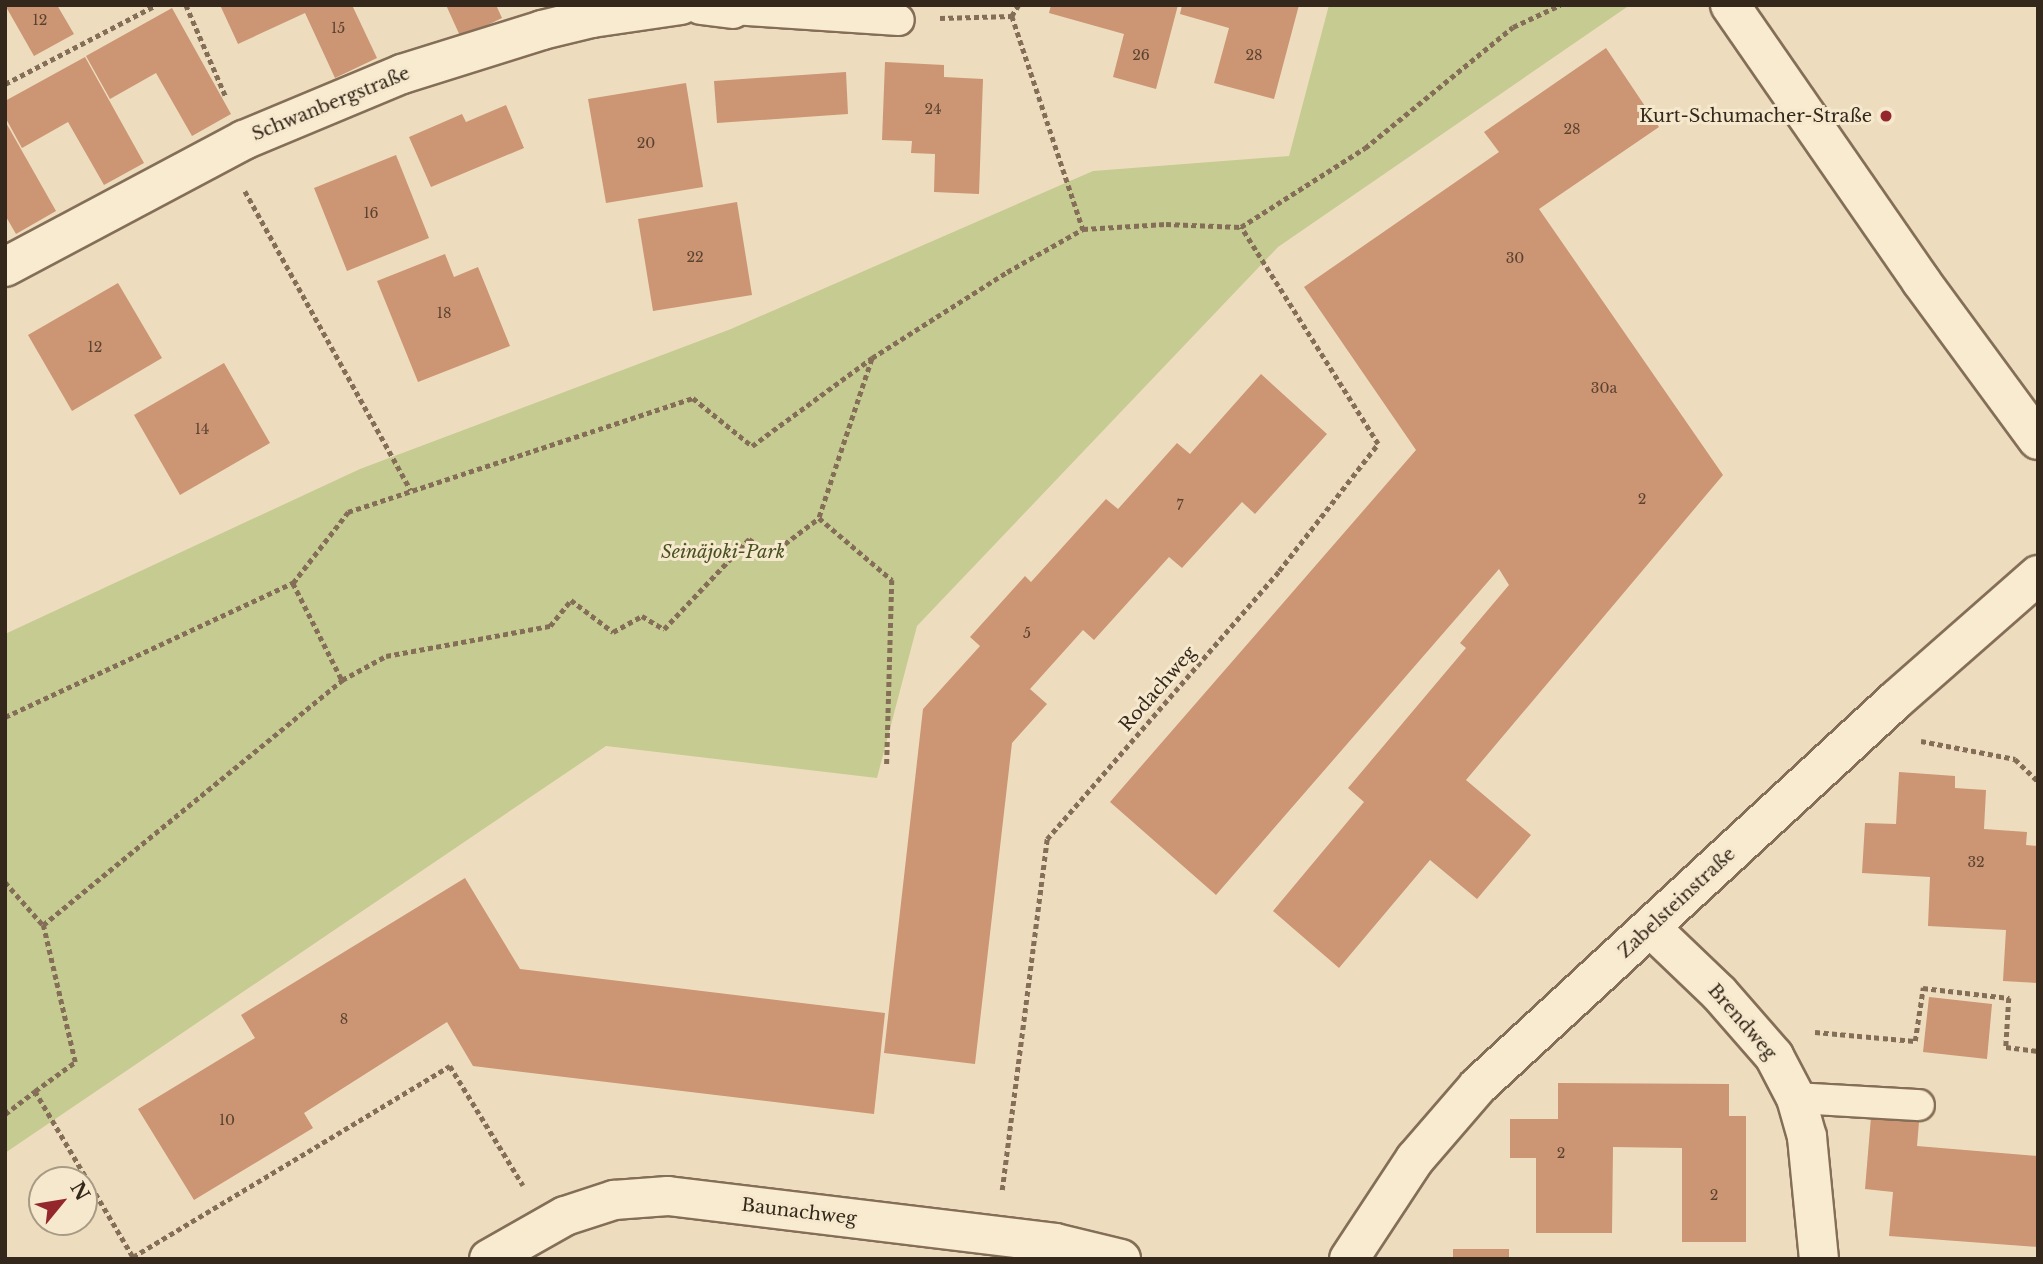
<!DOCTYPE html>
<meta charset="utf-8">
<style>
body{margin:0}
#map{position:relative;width:2043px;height:1264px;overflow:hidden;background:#edddbe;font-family:"Libre Baskerville",serif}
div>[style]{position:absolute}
.green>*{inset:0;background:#c6cb92}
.building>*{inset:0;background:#cc9573}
.path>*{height:4.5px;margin-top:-2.25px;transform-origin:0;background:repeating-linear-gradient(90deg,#856e57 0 5px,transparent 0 8.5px)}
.roads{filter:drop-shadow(2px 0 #856e57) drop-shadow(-2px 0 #856e57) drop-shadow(0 2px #856e57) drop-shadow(0 -2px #856e57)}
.service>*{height:30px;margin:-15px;padding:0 15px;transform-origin:15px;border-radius:15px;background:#f8ebd0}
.minor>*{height:38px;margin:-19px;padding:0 19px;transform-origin:19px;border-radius:19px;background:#f8ebd0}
.dots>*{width:19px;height:19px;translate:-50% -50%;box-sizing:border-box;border:4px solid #f5e8cd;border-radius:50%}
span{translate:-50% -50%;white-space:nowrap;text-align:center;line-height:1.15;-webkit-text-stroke:6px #f5e8cd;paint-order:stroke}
.number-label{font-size:14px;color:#5a4231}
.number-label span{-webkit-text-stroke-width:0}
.street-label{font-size:18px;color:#34271b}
.poi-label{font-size:18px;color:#34271b}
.right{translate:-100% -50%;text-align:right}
.park-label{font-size:18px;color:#475122;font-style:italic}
.frame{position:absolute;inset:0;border:7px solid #34271b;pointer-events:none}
.north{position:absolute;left:28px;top:1166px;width:70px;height:70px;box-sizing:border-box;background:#f5e8cd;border:2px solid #a89b86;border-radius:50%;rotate:60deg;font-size:19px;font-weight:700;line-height:28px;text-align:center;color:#34271b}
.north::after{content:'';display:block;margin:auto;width:24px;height:32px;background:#94272c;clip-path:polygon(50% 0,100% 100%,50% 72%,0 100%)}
</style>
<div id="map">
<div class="green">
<div style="clip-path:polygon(1329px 5px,1627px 7px,1278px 247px,917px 626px,877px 778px,606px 746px,5px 1153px,5px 634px,360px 469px,731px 329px,1093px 171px,1289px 156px)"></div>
</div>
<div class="building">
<div style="clip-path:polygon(5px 5px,57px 5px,74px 34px,34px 56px)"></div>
<div style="clip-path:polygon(220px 5px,352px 5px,377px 58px,335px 78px,305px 13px,238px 44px)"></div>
<div style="clip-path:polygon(446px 5px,496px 5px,502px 18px,461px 38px)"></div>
<div style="clip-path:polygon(1051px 5px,1178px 5px,1156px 89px,1113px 77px,1124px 34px,1049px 13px)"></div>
<div style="clip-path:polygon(1182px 5px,1299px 5px,1274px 99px,1214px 83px,1229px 28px,1180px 14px)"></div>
<div style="clip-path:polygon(172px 8px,231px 114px,192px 136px,156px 73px,110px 99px,86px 56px)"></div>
<div style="clip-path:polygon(1606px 48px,1659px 127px,1539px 209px,1723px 475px,1466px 780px,1531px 835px,1477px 899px,1430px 860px,1339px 968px,1273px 911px,1364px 802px,1348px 788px,1466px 648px,1460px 643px,1509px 585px,1499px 569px,1216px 895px,1110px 802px,1416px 450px,1304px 287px,1499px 152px,1484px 132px)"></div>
<div style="clip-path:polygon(85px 57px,144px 163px,104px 185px,68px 122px,22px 148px,5px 117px,5px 101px)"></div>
<div style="clip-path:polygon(885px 62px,944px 65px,944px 77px,983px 79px,979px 194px,934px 192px,935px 154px,911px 153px,912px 141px,882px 140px)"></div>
<div style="clip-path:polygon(846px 72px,848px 114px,717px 123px,714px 81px)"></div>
<div style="clip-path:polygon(686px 83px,703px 187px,606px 203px,588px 99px)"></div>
<div style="clip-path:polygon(506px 105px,524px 148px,431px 187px,409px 137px,462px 114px,466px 122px)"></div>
<div style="clip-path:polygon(5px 121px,56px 211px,16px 234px,5px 215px)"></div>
<div style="clip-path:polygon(396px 155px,429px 238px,347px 271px,314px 188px)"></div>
<div style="clip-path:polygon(737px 202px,752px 295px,653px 311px,638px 219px)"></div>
<div style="clip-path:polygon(445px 254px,454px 277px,478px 267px,510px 346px,418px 382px,377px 281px)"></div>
<div style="clip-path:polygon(118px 283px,162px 358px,72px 411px,28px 335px)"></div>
<div style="clip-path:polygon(224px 363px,270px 443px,180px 495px,134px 415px)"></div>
<div style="clip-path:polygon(1261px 374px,1327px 434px,1255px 514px,1242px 502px,1182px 568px,1169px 557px,1094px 640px,1083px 630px,1030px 689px,1047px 704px,1012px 743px,975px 1064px,884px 1053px,923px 709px,980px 646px,970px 637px,1025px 576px,1031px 582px,1106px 499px,1118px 509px,1177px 443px,1190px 454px)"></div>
<div style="clip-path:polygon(1899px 772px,1955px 776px,1955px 788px,1986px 790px,1984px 829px,2027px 832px,2026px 845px,2038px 846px,2038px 983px,2003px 981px,2006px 930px,1928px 926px,1930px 877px,1862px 873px,1865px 823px,1896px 824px)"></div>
<div style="clip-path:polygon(465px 878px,520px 969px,885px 1013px,874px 1114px,473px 1066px,447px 1022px,304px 1113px,313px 1128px,194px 1200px,138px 1109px,255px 1038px,241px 1015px)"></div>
<div style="clip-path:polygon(1929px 997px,1992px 1004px,1987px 1059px,1923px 1052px)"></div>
<div style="clip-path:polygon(1558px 1083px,1729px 1084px,1729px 1116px,1746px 1116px,1746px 1242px,1682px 1242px,1682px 1148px,1613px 1147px,1612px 1233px,1536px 1233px,1536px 1158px,1510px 1158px,1510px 1119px,1558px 1119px)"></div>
<div style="clip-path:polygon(1871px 1117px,1919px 1122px,1917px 1146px,2038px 1156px,2038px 1247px,1889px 1236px,1893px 1192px,1865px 1189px)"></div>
<div style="clip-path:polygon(1453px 1249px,1509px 1249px,1509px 1259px,1453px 1259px)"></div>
</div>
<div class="path">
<div style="left:186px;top:5px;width:100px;rotate:66.5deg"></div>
<div style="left:1019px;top:5px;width:13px;rotate:122deg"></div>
<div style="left:1012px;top:16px;width:225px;rotate:71.6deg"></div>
<div style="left:1083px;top:229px;width:83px;rotate:-3.4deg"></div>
<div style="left:1166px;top:224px;width:75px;rotate:2.3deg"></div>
<div style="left:1241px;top:227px;width:147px;rotate:-32.5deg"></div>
<div style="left:1365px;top:148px;width:191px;rotate:-39.3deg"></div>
<div style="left:1513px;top:27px;width:52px;rotate:-25.1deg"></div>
<div style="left:940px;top:18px;width:72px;rotate:-1.6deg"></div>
<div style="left:5px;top:84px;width:170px;rotate:-27.6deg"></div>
<div style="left:245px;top:191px;width:342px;rotate:61deg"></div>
<div style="left:872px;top:359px;width:168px;rotate:108.4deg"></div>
<div style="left:819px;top:518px;width:96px;rotate:40.3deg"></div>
<div style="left:892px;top:580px;width:184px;rotate:91.6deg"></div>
<div style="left:293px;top:583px;width:109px;rotate:63.2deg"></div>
<div style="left:5px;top:717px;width:318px;rotate:-25deg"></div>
<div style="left:293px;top:583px;width:90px;rotate:-52.2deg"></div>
<div style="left:348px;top:512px;width:363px;rotate:-18.3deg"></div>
<div style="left:693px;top:398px;width:76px;rotate:39.1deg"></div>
<div style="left:752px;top:446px;width:149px;rotate:-36.3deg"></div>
<div style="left:872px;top:358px;width:160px;rotate:-32.5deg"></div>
<div style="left:1007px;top:272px;width:87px;rotate:-29.5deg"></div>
<div style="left:1921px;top:741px;width:96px;rotate:10.8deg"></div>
<div style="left:2015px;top:759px;width:32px;rotate:44deg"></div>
<div style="left:5px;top:882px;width:57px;rotate:48.5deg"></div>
<div style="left:43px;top:925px;width:387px;rotate:-39.3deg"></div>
<div style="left:342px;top:680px;width:50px;rotate:-28.6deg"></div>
<div style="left:386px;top:656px;width:167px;rotate:-10.4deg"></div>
<div style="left:550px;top:626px;width:33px;rotate:-51deg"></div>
<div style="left:571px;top:600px;width:53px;rotate:37.3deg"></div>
<div style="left:613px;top:632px;width:33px;rotate:-29deg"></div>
<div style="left:642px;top:616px;width:26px;rotate:31deg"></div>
<div style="left:664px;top:629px;width:124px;rotate:-46.6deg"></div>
<div style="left:749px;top:539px;width:27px;rotate:34deg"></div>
<div style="left:771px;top:554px;width:60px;rotate:-36.9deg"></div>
<div style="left:1815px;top:1032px;width:100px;rotate:5.1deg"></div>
<div style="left:1915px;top:1041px;width:54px;rotate:-81.4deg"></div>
<div style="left:1923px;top:988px;width:87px;rotate:6.6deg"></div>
<div style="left:2009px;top:998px;width:49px;rotate:93.5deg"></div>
<div style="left:2006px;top:1047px;width:32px;rotate:7deg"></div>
<div style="left:35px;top:1091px;width:49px;rotate:-35.9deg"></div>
<div style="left:75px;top:1062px;width:141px;rotate:-103.1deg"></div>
<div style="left:5px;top:1114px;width:38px;rotate:-37deg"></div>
<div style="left:35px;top:1091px;width:193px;rotate:59.4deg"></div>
<div style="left:1002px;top:1190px;width:354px;rotate:-82.7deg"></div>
<div style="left:1047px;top:839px;width:354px;rotate:-49.1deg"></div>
<div style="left:1279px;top:571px;width:161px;rotate:-52.1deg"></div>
<div style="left:1378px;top:444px;width:257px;rotate:-122.3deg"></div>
<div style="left:133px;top:1257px;width:370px;rotate:-31.1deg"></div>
<div style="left:450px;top:1066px;width:140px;rotate:58.5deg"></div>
</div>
<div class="roads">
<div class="service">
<div style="left:733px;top:9px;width:166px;rotate:3.8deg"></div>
<div style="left:1796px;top:1098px;width:123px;rotate:3.3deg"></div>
</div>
<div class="minor">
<div style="left:701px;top:5px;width:32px;rotate:7deg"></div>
<div style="left:1730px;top:5px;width:336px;rotate:55.3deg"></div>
<div style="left:1921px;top:281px;width:197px;rotate:53.7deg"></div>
<div style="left:5px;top:267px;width:271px;rotate:-28deg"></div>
<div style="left:244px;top:140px;width:171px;rotate:-22.7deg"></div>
<div style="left:402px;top:74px;width:147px;rotate:-17.4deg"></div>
<div style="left:542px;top:30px;width:51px;rotate:-13.5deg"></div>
<div style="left:592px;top:18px;width:90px;rotate:-8.3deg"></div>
<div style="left:1651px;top:928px;width:94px;rotate:43.7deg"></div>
<div style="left:1719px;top:993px;width:84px;rotate:48.9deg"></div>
<div style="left:1774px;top:1056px;width:47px;rotate:62.4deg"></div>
<div style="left:1796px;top:1098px;width:41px;rotate:74.2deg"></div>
<div style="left:1807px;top:1137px;width:123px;rotate:84.4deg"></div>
<div style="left:489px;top:1259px;width:87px;rotate:-29.5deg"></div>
<div style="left:565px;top:1216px;width:52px;rotate:-18.1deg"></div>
<div style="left:614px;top:1200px;width:54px;rotate:-4.2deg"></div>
<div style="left:668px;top:1196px;width:390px;rotate:6.9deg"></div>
<div style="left:1055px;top:1243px;width:68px;rotate:13.6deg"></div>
<div style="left:1349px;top:1259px;width:120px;rotate:-56.6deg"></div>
<div style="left:1415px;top:1159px;width:96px;rotate:-49.2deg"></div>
<div style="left:1478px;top:1086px;width:570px;rotate:-42.73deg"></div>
<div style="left:1897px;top:699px;width:188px;rotate:-41.3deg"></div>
</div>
</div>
<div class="dots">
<div style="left:1886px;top:116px;background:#94272c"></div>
</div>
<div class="number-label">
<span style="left:40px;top:20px">12</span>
<span style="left:338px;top:28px">15</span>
<span style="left:1141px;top:55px">26</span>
<span style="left:1254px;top:55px">28</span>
<span style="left:933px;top:109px">24</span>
<span style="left:1572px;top:129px">28</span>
<span style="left:646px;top:143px">20</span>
<span style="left:371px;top:213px">16</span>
<span style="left:695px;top:257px">22</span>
<span style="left:1515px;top:258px">30</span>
<span style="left:444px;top:313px">18</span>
<span style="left:95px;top:347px">12</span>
<span style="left:1604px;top:388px">30a</span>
<span style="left:202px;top:429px">14</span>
<span style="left:1642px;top:499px">2</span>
<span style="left:1180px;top:505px">7</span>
<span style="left:1027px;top:633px">5</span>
<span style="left:1976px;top:862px">32</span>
<span style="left:344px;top:1019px">8</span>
<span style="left:227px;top:1120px">10</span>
<span style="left:1561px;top:1153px">2</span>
<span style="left:1714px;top:1195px">2</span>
</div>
<div class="street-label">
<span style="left:331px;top:104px;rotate:-22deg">Schwanbergstraße</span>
<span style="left:1158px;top:689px;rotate:-49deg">Rodachweg</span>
<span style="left:1677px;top:903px;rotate:-43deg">Zabelsteinstraße</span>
<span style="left:1742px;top:1022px;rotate:49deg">Brendweg</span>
<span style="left:799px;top:1212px;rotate:7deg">Baunachweg</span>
</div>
<div class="poi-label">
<span class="right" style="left:1872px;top:116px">Kurt-Schumacher-Straße</span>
</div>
<div class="park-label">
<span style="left:723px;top:552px">Seinäjoki-Park</span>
</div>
<div class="frame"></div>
<div class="north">N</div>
</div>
